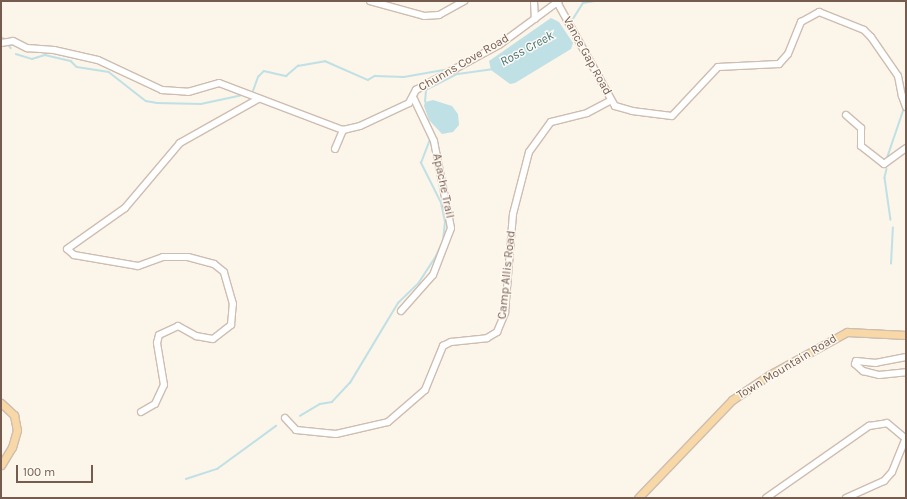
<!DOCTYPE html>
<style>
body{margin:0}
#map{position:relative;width:907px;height:499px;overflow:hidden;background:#fcf5ea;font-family:Karla,sans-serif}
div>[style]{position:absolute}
.water>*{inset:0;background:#bfe0e5}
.stream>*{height:1.5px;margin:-0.75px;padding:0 0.75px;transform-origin:0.75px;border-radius:0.75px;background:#bfe0e5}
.roads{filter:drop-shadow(1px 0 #cebdb0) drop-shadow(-1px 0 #cebdb0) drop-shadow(0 1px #cebdb0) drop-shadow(0 -1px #cebdb0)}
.minor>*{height:6px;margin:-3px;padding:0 3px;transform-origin:3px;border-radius:3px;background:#fff}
.major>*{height:7px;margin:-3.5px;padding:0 3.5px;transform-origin:3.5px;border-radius:3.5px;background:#f7d8a6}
span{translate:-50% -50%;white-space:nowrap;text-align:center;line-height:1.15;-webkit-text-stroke:3px #fef9f1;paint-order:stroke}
.street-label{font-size:12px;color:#765c4e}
.water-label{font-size:13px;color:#457882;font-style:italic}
.frame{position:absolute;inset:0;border:2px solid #765c4e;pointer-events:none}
.scale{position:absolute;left:16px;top:465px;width:77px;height:18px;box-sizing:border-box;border:2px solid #765c4e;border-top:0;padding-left:5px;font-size:12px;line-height:14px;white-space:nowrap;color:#765c4e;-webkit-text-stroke:3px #fef9f1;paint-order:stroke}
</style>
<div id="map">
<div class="water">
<div style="clip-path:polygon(551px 18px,559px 22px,573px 43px,571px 49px,515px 83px,510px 84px,491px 70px,489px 61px)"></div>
<div style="clip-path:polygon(433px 100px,452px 106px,458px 114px,459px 125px,453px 132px,442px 134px,429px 120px,424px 106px,425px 102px)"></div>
</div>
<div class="stream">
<div style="left:573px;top:19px;width:19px;rotate:-58deg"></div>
<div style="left:583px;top:3px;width:13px;rotate:-9deg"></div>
<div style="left:1px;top:37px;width:4px;rotate:27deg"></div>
<div style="left:8px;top:44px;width:5px;rotate:53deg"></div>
<div style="left:16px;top:54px;width:17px;rotate:17deg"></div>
<div style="left:32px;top:59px;width:14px;rotate:-17deg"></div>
<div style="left:45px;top:55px;width:27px;rotate:13deg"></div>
<div style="left:71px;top:61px;width:8px;rotate:45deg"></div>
<div style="left:77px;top:67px;width:32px;rotate:9deg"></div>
<div style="left:109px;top:72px;width:47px;rotate:38.1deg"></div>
<div style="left:146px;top:101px;width:11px;rotate:10deg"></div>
<div style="left:157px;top:103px;width:44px;rotate:1.3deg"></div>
<div style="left:201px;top:104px;width:40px;rotate:-12deg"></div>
<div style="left:253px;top:91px;width:15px;rotate:-70deg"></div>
<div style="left:258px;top:77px;width:8px;rotate:-45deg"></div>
<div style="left:264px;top:71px;width:23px;rotate:13deg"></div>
<div style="left:286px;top:76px;width:16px;rotate:-40deg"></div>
<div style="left:298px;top:66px;width:27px;rotate:-10deg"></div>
<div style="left:325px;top:61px;width:47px;rotate:23.8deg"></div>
<div style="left:368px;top:80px;width:8px;rotate:-30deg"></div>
<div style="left:375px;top:76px;width:29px;rotate:2deg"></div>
<div style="left:404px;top:77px;width:47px;rotate:-9.9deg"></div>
<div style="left:425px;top:102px;width:12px;rotate:-85deg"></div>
<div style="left:426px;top:90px;width:36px;rotate:-27deg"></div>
<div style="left:458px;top:74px;width:34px;rotate:-8deg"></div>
<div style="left:887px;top:158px;width:50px;rotate:-71.2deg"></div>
<div style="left:887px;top:169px;width:9px;rotate:103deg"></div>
<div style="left:885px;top:178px;width:42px;rotate:81.9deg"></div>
<div style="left:891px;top:264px;width:36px;rotate:-87deg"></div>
<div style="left:300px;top:416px;width:23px;rotate:-31deg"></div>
<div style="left:320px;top:404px;width:12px;rotate:-9deg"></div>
<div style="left:332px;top:402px;width:26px;rotate:-47deg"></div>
<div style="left:350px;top:383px;width:93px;rotate:-59deg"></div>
<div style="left:398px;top:303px;width:28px;rotate:-44deg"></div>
<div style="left:418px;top:284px;width:33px;rotate:-57deg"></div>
<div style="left:436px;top:256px;width:17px;rotate:-65deg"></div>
<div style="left:443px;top:241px;width:19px;rotate:-84deg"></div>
<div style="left:445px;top:222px;width:19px;rotate:-102deg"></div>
<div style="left:441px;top:203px;width:45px;rotate:-116.6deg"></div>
<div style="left:421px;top:163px;width:26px;rotate:-69deg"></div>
<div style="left:186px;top:479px;width:33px;rotate:-18deg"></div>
<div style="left:217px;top:469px;width:73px;rotate:-36.1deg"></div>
</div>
<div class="roads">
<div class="minor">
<div style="left:370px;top:1px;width:56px;rotate:15.5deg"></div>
<div style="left:424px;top:16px;width:15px;rotate:-4deg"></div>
<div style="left:439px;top:15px;width:29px;rotate:-29deg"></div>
<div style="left:534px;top:1px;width:18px;rotate:87deg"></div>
<div style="left:557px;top:2px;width:119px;rotate:60.9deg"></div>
<div style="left:615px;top:106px;width:18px;rotate:16deg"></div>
<div style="left:632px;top:111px;width:40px;rotate:7.1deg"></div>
<div style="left:672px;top:116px;width:67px;rotate:-46.8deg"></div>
<div style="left:718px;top:67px;width:61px;rotate:-2.8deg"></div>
<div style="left:779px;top:64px;width:13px;rotate:-48deg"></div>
<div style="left:788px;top:54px;width:35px;rotate:-68deg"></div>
<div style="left:801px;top:22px;width:21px;rotate:-29deg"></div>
<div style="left:819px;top:12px;width:48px;rotate:21.8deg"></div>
<div style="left:864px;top:30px;width:10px;rotate:45deg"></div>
<div style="left:871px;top:37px;width:47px;rotate:55.3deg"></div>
<div style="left:898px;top:76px;width:20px;rotate:79deg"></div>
<div style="left:902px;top:96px;width:4px;rotate:27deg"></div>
<div style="left:1px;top:43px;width:12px;rotate:-9deg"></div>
<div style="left:13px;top:41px;width:16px;rotate:27deg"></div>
<div style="left:27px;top:48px;width:27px;rotate:4deg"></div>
<div style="left:54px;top:50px;width:45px;rotate:12.8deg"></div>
<div style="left:98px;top:60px;width:71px;rotate:25.1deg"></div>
<div style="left:162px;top:90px;width:26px;rotate:4deg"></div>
<div style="left:188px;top:92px;width:32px;rotate:-16deg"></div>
<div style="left:219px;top:83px;width:133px;rotate:20.8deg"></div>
<div style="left:343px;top:130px;width:17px;rotate:-13deg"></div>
<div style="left:360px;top:126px;width:54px;rotate:-25.1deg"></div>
<div style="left:409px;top:103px;width:15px;rotate:-62deg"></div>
<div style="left:416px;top:90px;width:94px;rotate:-28.5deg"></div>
<div style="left:499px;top:45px;width:74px;rotate:-36.3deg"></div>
<div style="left:902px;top:96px;width:12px;rotate:70deg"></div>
<div style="left:846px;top:115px;width:20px;rotate:41deg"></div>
<div style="left:861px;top:128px;width:18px;rotate:90deg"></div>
<div style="left:861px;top:146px;width:29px;rotate:38deg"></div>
<div style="left:884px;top:164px;width:27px;rotate:-36deg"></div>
<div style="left:335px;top:149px;width:21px;rotate:-67deg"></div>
<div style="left:401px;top:311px;width:48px;rotate:-48.4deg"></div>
<div style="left:433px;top:275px;width:50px;rotate:-69deg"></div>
<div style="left:451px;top:228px;width:89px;rotate:-101.1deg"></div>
<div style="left:434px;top:141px;width:47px;rotate:-115.5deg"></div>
<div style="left:906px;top:357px;width:31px;rotate:169deg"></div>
<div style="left:876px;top:363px;width:20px;rotate:-174deg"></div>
<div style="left:856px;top:361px;width:3px;rotate:108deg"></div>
<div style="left:855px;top:364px;width:11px;rotate:41deg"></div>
<div style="left:863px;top:371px;width:16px;rotate:14deg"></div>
<div style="left:879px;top:375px;width:27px;rotate:-6deg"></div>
<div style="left:141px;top:412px;width:16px;rotate:-30deg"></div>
<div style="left:155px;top:404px;width:21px;rotate:-65deg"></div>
<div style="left:164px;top:385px;width:43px;rotate:-99.5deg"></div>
<div style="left:157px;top:343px;width:8px;rotate:-76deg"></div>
<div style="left:159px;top:335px;width:21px;rotate:-25deg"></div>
<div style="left:178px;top:326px;width:21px;rotate:29deg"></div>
<div style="left:196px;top:336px;width:17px;rotate:10deg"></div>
<div style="left:213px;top:339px;width:23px;rotate:-38deg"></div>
<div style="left:231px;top:325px;width:21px;rotate:-85deg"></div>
<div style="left:233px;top:304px;width:33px;rotate:-106deg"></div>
<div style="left:224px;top:272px;width:13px;rotate:-141deg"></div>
<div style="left:214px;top:264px;width:27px;rotate:-165deg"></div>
<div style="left:188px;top:257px;width:25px;rotate:180deg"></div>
<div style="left:163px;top:257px;width:27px;rotate:160deg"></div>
<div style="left:138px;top:266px;width:65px;rotate:-170.2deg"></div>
<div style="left:74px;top:255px;width:9px;rotate:-139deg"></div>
<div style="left:67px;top:249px;width:71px;rotate:-35.3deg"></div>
<div style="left:125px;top:208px;width:85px;rotate:-49.8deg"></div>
<div style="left:180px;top:143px;width:90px;rotate:-29.4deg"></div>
<div style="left:285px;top:418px;width:16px;rotate:47deg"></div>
<div style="left:296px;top:430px;width:40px;rotate:5.7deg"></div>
<div style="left:336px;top:434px;width:53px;rotate:-13deg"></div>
<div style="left:388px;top:422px;width:49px;rotate:-40.9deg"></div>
<div style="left:425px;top:390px;width:48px;rotate:-67.8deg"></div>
<div style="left:443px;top:346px;width:9px;rotate:-27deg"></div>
<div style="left:451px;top:342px;width:36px;rotate:-6deg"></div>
<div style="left:487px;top:338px;width:12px;rotate:-31deg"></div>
<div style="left:497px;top:332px;width:21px;rotate:-67deg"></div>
<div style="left:505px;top:313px;width:99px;rotate:-85.4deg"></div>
<div style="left:513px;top:214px;width:64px;rotate:-75.5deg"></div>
<div style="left:529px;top:152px;width:37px;rotate:-54deg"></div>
<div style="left:551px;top:122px;width:37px;rotate:-14deg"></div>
<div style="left:587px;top:113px;width:27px;rotate:-28deg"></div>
<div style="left:766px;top:498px;width:126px;rotate:-35deg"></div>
<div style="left:869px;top:426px;width:18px;rotate:-9deg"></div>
<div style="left:887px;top:423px;width:23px;rotate:40deg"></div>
<div style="left:846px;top:498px;width:42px;rotate:-24.1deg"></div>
<div style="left:884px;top:481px;width:12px;rotate:-48deg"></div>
<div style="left:892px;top:472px;width:38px;rotate:-68deg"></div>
</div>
<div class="major">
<div style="left:1px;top:403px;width:18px;rotate:43deg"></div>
<div style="left:14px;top:415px;width:15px;rotate:79deg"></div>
<div style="left:17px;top:430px;width:18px;rotate:106deg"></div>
<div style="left:12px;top:447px;width:21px;rotate:121deg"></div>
<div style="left:638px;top:498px;width:136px;rotate:-46.2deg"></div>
<div style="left:732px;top:400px;width:45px;rotate:-34deg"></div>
<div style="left:769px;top:375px;width:89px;rotate:-28.9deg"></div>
<div style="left:847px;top:332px;width:59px;rotate:2.9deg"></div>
</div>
</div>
<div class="street-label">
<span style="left:587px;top:56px;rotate:61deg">Vance Gap Road</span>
<span style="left:464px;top:63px;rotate:-30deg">Chunns Cove Road</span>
<span style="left:443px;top:186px;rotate:78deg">Apache Trail</span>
<span style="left:507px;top:275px;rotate:-84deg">Camp Allis Road</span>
<span style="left:787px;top:367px;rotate:-31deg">Town Mountain Road</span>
</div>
<div class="water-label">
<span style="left:527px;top:49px;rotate:-29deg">Ross Creek</span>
</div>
<div class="frame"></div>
<div class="scale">100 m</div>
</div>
